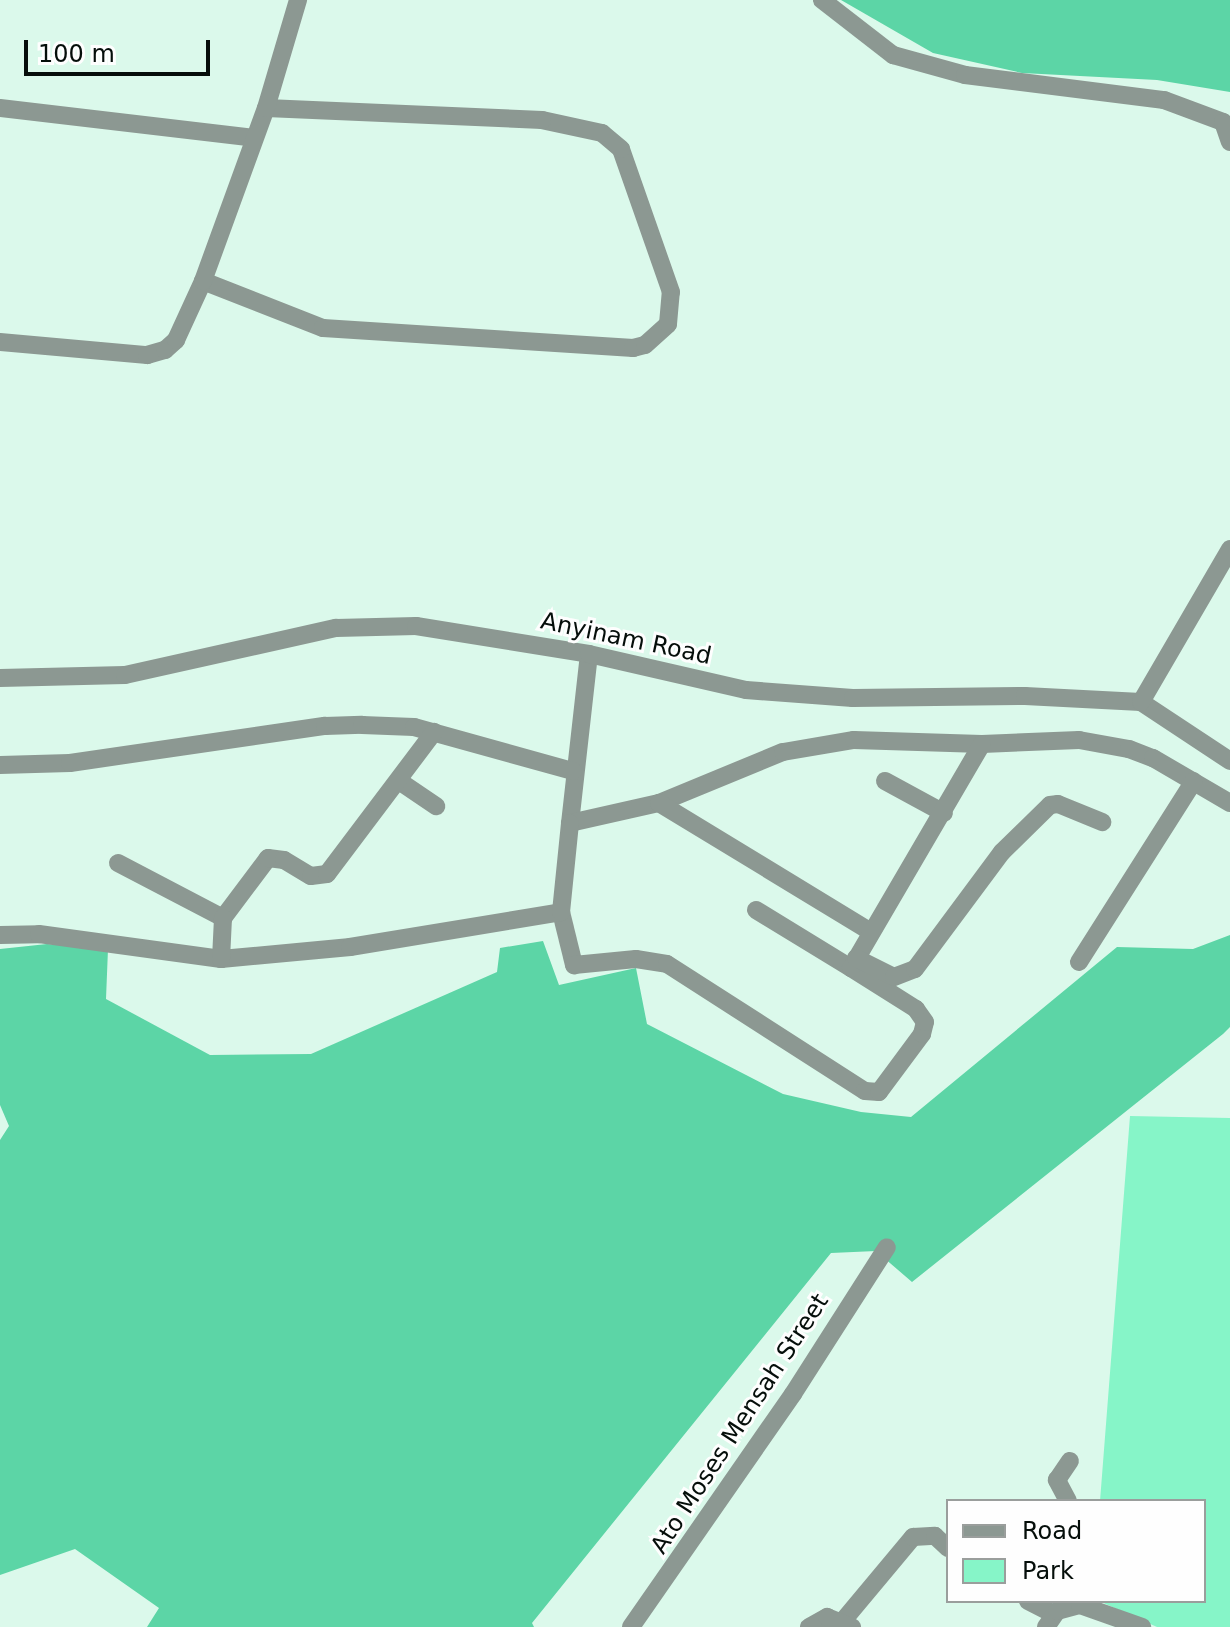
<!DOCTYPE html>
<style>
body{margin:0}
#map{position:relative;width:1230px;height:1627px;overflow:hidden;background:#dbf9eb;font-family:"DejaVu Sans",sans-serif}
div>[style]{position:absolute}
.green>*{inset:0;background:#86f5c8}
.forest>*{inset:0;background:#5cd5a6}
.minor>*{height:18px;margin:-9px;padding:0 9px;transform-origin:9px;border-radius:9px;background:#8c9892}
span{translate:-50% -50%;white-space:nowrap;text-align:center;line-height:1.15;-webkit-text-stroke:6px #fefefe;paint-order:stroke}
.street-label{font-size:24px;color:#050e0a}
.legend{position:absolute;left:946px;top:1499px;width:260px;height:104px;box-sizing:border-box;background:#fefefe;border:2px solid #9a9e9c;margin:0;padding:10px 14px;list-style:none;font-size:24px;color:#050e0a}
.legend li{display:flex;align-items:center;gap:16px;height:40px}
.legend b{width:40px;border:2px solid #9a9e9c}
.scale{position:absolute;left:24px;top:40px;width:186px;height:36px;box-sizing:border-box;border:4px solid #050e0a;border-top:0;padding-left:10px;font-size:24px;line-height:28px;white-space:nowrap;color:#050e0a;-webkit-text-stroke:6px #fefefe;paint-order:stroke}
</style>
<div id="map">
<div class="green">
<div style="clip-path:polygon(1130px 1116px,1230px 1118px,1230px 1627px,1157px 1627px,1099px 1601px,1204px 1601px,1204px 1501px,1100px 1501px)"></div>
</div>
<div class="forest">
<div style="clip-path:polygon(841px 0,1230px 0,1230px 92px,1157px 80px,1022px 73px,933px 53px)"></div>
<div style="clip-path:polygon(1230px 935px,1230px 1027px,1223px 1034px,912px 1282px,876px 1251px,831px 1253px,532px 1623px,534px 1627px,147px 1627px,159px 1608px,75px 1549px,0 1575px,0 1140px,9px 1126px,0 1105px,0 949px,47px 944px,108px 949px,106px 999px,210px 1055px,311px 1054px,497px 972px,500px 948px,543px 941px,559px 985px,636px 968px,647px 1024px,783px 1094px,861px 1112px,911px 1117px,1117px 947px,1193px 949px)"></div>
</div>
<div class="minor">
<div style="left:822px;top:0;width:90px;rotate:37.8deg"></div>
<div style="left:893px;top:55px;width:75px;rotate:15.5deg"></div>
<div style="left:965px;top:75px;width:201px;rotate:7.2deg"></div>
<div style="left:1164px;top:100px;width:63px;rotate:20.4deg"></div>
<div style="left:1223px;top:122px;width:21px;rotate:71deg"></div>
<div style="left:0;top:108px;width:256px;rotate:6.7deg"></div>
<div style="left:203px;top:281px;width:129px;rotate:21.4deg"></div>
<div style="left:323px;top:328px;width:311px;rotate:3.7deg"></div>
<div style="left:633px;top:348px;width:12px;rotate:-14deg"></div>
<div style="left:645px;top:345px;width:31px;rotate:-42deg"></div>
<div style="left:668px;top:324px;width:32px;rotate:-85deg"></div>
<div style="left:671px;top:292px;width:151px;rotate:-109.3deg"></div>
<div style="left:621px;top:149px;width:25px;rotate:-140deg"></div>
<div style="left:602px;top:133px;width:61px;rotate:-167.8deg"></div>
<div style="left:542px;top:120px;width:276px;rotate:-177.5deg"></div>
<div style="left:0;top:342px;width:148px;rotate:5.1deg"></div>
<div style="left:147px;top:355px;width:19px;rotate:-16deg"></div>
<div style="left:165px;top:350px;width:15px;rotate:-42deg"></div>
<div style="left:176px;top:340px;width:65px;rotate:-65.4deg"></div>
<div style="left:203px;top:281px;width:184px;rotate:-70deg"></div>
<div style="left:266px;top:108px;width:113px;rotate:-73.5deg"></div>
<div style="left:589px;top:654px;width:170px;rotate:96.4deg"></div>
<div style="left:570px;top:823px;width:91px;rotate:-12.7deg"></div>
<div style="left:659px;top:803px;width:134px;rotate:-22.4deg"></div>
<div style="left:783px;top:752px;width:72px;rotate:-9.6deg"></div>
<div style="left:854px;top:740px;width:128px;rotate:1.8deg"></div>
<div style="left:982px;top:744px;width:97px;rotate:-2.4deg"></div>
<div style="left:1079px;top:740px;width:51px;rotate:10.2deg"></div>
<div style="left:1129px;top:749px;width:26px;rotate:21deg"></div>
<div style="left:1153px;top:758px;width:89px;rotate:30.3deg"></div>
<div style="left:0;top:678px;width:125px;rotate:-1.4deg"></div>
<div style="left:125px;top:675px;width:216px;rotate:-12.6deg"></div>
<div style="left:336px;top:628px;width:80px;rotate:-1.4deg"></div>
<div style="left:416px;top:626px;width:175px;rotate:9.2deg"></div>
<div style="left:589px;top:654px;width:161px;rotate:12.9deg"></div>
<div style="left:746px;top:690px;width:107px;rotate:4.3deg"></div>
<div style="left:853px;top:698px;width:172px;rotate:-0.7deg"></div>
<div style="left:1025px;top:696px;width:116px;rotate:3deg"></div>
<div style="left:1141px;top:702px;width:107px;rotate:33.5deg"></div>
<div style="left:1141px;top:702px;width:177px;rotate:-59.8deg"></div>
<div style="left:0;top:765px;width:70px;rotate:-1.6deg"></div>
<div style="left:70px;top:763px;width:258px;rotate:-8.3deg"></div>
<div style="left:325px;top:726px;width:37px;rotate:-2deg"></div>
<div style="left:362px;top:725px;width:52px;rotate:2.2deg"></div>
<div style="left:414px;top:727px;width:165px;rotate:15.5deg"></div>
<div style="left:399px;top:781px;width:45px;rotate:34deg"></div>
<div style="left:885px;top:781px;width:67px;rotate:28.5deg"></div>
<div style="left:659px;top:803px;width:248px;rotate:31.3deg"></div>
<div style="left:118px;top:863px;width:119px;rotate:27.6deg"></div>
<div style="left:223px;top:918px;width:75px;rotate:-53.1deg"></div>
<div style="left:268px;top:858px;width:16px;rotate:7deg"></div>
<div style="left:284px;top:860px;width:31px;rotate:31deg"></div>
<div style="left:311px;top:876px;width:16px;rotate:-7deg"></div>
<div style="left:327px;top:874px;width:178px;rotate:-53deg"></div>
<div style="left:756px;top:910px;width:111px;rotate:31.4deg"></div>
<div style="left:561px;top:912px;width:55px;rotate:76.2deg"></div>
<div style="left:574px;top:965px;width:62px;rotate:-5.5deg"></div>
<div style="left:636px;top:959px;width:31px;rotate:9deg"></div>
<div style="left:667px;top:964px;width:235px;rotate:32.7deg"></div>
<div style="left:865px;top:1091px;width:14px;rotate:4deg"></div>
<div style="left:879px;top:1092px;width:72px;rotate:-53.4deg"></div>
<div style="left:922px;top:1034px;width:12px;rotate:-76deg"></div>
<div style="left:925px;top:1022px;width:16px;rotate:-125deg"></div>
<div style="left:916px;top:1009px;width:77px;rotate:-147.8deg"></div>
<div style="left:851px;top:968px;width:259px;rotate:-59.7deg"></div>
<div style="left:0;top:935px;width:39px;rotate:-1deg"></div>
<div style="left:39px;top:934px;width:184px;rotate:7.8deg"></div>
<div style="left:221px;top:959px;width:130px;rotate:-5.3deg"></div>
<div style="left:350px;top:947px;width:214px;rotate:-9.4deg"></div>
<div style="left:561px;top:912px;width:89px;rotate:-84.2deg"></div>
<div style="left:856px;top:958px;width:42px;rotate:26.6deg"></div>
<div style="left:894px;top:977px;width:22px;rotate:-21deg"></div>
<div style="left:915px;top:969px;width:146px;rotate:-53.4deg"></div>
<div style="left:1002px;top:852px;width:67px;rotate:-44.4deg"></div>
<div style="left:1050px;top:805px;width:8px;rotate:-7deg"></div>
<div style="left:1058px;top:804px;width:48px;rotate:22.2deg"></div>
<div style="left:221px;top:959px;width:41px;rotate:-87.2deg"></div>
<div style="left:1079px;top:962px;width:214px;rotate:-57.6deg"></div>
<div style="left:1068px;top:1501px;width:24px;rotate:-118deg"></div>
<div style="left:1057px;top:1480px;width:23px;rotate:-56deg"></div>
<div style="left:1028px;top:1601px;width:28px;rotate:27deg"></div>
<div style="left:842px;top:1622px;width:111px;rotate:-50.1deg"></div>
<div style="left:913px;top:1537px;width:22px;rotate:-3deg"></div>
<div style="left:935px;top:1536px;width:18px;rotate:43deg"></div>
<div style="left:631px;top:1627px;width:284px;rotate:-55.2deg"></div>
<div style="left:793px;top:1394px;width:174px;rotate:-57.4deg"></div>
<div style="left:809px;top:1627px;width:21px;rotate:-29deg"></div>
<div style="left:827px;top:1617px;width:27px;rotate:22deg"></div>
<div style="left:1046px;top:1627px;width:19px;rotate:-55deg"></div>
<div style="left:1057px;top:1611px;width:24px;rotate:-15deg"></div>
<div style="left:1080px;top:1605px;width:66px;rotate:19.5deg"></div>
</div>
<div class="street-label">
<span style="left:626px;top:639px;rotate:12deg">Anyinam Road</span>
<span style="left:740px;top:1424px;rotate:-57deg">Ato Moses Mensah Street</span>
</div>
<ul class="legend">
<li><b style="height:10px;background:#8c9892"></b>Road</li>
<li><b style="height:22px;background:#86f5c8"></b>Park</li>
</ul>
<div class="scale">100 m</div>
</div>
